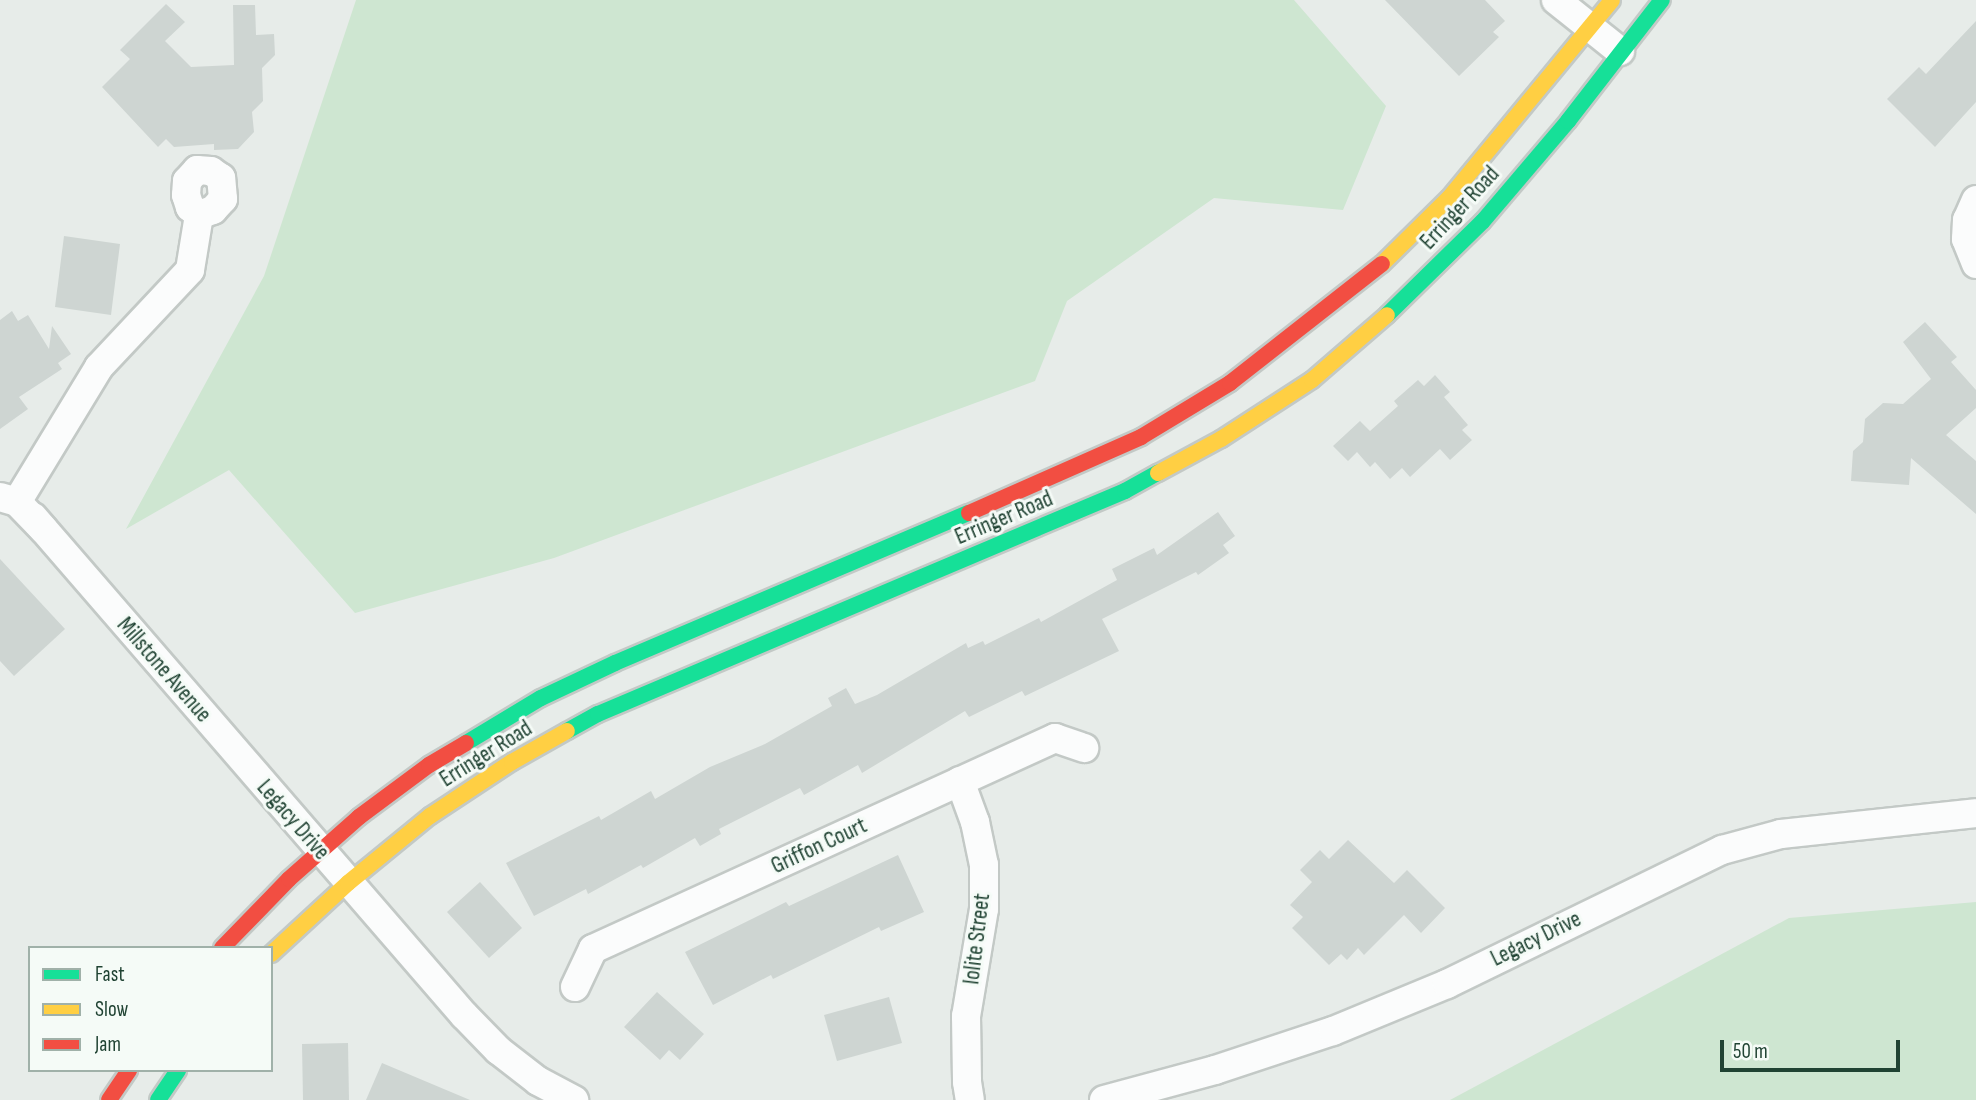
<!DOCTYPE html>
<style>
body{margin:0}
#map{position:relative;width:1976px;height:1100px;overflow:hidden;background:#e7ece9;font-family:"Sofia Sans Condensed",sans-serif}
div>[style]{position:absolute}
.green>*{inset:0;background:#cee6d1}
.building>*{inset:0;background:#ced5d2}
.roads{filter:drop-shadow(2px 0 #c3c9c6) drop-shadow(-2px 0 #c3c9c6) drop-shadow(0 2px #c3c9c6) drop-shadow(0 -2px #c3c9c6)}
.street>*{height:28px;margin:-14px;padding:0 14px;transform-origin:14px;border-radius:14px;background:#fbfcfc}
.fast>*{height:16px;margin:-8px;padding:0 8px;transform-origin:8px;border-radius:8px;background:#16e098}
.slow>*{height:16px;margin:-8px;padding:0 8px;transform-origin:8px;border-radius:8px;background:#ffcf43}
.jam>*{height:16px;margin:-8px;padding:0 8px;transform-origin:8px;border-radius:8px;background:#f24e42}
span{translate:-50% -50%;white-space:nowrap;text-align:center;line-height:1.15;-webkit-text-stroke:6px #f5fbf7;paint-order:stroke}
.street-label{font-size:23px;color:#204333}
.legend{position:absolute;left:28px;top:946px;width:245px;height:126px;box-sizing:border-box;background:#f5fbf7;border:2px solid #a0b1a9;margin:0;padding:9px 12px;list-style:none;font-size:21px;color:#204333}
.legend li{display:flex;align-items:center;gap:14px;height:35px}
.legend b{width:35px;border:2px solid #a0b1a9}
.scale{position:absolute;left:1720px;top:1040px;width:180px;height:32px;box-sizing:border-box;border:4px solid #204333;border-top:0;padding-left:9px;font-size:21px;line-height:24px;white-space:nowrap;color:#204333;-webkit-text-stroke:5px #f5fbf7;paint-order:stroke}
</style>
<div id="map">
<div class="green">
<div style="clip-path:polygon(356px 0,1294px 0,1386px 106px,1343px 210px,1214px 198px,1067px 301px,1035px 381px,554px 558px,355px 613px,229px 470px,126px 529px,264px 276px)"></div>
<div style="clip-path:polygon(1976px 902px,1976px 1100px,1450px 1100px,1789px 918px)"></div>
</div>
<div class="building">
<div style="clip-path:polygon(1385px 0,1485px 0,1505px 21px,1493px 32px,1499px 37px,1459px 76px)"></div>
<div style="clip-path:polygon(166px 4px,185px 22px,165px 41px,191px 67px,234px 65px,233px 5px,255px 5px,256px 35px,274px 34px,275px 55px,262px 68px,263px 101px,252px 112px,254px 132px,238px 149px,214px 150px,214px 144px,174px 147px,166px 139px,158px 147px,102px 87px,130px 59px,120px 50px)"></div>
<div style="clip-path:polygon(1976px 21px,1976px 102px,1935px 147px,1887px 99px,1919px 67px,1926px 74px)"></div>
<div style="clip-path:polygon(64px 236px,120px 244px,111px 315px,55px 307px)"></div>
<div style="clip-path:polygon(12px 311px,18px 321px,28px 315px,49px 349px,52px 326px,71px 354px,58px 363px,62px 369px,19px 397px,28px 409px,0 429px,0 320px)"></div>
<div style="clip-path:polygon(1925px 322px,1957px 357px,1951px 362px,1976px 390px,1976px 408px,1946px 435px,1976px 461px,1976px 514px,1911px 458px,1909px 485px,1851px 481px,1853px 451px,1863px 442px,1865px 419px,1883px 403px,1903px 404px,1931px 379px,1903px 342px)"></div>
<div style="clip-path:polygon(1435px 375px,1450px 392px,1444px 397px,1468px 425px,1462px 430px,1472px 440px,1450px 460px,1440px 449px,1410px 477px,1402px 468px,1390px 479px,1375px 462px,1370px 467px,1357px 452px,1348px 461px,1333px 446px,1360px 421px,1370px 431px,1398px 406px,1394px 401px,1418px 380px,1424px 386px)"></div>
<div style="clip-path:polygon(1218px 512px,1235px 536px,1223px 545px,1229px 553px,1198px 575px,1196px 572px,1102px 619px,1119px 651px,1025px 696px,1022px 691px,969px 717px,965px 711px,862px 773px,858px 765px,804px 795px,800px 788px,719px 829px,721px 834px,700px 846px,695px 838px,643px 868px,641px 865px,588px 894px,586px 889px,534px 916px,506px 863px,599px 816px,601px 820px,651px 791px,655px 799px,710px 767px,765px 744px,832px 706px,828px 698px,846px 688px,855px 704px,877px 695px,966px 643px,968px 648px,983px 641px,985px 645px,1039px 618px,1041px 622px,1117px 580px,1112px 569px,1154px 548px,1157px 555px)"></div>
<div style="clip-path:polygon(0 559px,65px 629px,14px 676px,0 661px)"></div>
<div style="clip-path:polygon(1348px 840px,1394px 883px,1407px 870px,1445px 908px,1421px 933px,1404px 915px,1364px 955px,1358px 948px,1347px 960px,1341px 954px,1329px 965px,1292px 928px,1303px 917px,1290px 905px,1312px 882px,1300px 870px,1320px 850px,1329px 859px)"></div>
<div style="clip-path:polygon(898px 855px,924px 912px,881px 931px,879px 927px,773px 979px,771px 975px,713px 1005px,685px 952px,786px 902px,789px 906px)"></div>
<div style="clip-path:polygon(480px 882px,522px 928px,489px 958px,447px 912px)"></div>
<div style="clip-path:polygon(657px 992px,704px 1034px,680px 1060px,669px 1050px,660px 1060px,624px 1027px)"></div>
<div style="clip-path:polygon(889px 997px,902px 1043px,837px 1061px,824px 1015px)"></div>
<div style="clip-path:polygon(348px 1043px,349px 1100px,303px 1100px,302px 1044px)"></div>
<div style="clip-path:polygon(382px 1063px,470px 1100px,366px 1100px)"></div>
</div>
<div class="roads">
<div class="street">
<div style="left:1556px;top:0;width:82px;rotate:38.6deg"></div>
<div style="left:1976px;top:200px;width:22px;rotate:114deg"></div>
<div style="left:1967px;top:220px;width:19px;rotate:93deg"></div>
<div style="left:1966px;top:239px;width:27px;rotate:68deg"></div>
<div style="left:0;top:497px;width:18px;rotate:16deg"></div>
<div style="left:17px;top:502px;width:39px;rotate:46deg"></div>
<div style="left:17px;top:502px;width:158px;rotate:-58.7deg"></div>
<div style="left:99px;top:367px;width:133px;rotate:-46.8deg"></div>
<div style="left:190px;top:270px;width:56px;rotate:-80.7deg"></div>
<div style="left:199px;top:215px;width:15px;rotate:-20deg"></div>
<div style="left:213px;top:210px;width:15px;rotate:-48deg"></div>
<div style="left:223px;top:199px;width:21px;rotate:-95deg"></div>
<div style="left:221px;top:178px;width:12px;rotate:-145deg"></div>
<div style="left:211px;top:171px;width:14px;rotate:-176deg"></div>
<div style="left:197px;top:170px;width:15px;rotate:132deg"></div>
<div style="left:187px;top:181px;width:14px;rotate:94deg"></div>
<div style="left:186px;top:195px;width:13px;rotate:72deg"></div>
<div style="left:190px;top:207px;width:12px;rotate:42deg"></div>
<div style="left:33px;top:517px;width:659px;rotate:49.13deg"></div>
<div style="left:464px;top:1015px;width:49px;rotate:45.8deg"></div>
<div style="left:498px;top:1050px;width:51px;rotate:37.8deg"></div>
<div style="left:538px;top:1081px;width:41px;rotate:27.8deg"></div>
<div style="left:960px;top:781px;width:44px;rotate:69.9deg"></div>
<div style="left:975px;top:822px;width:44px;rotate:78.2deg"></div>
<div style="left:984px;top:865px;width:44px;rotate:90deg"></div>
<div style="left:984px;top:909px;width:109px;rotate:99.5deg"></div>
<div style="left:966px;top:1016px;width:66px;rotate:89.1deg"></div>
<div style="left:967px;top:1082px;width:18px;rotate:81deg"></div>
<div style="left:575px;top:987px;width:42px;rotate:-64.7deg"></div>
<div style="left:593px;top:949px;width:508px;rotate:-24.55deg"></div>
<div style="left:1055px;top:738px;width:31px;rotate:19deg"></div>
<div style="left:1104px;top:1100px;width:115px;rotate:-15.1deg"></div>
<div style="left:1215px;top:1070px;width:124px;rotate:-18.3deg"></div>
<div style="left:1333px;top:1031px;width:123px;rotate:-22.4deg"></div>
<div style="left:1447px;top:984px;width:306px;rotate:-26deg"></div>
<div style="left:1722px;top:850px;width:61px;rotate:-15.2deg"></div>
<div style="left:1781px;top:834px;width:196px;rotate:-6.1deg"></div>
</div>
<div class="fast">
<div style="left:1387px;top:315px;width:134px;rotate:-44.4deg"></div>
<div style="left:1483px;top:221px;width:131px;rotate:-49.6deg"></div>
<div style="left:1568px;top:121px;width:153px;rotate:-52.2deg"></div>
<div style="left:567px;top:731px;width:35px;rotate:-29deg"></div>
<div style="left:598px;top:714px;width:572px;rotate:-22.94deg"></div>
<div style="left:1125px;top:491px;width:38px;rotate:-29deg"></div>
<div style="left:466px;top:743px;width:87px;rotate:-31deg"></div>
<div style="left:541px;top:698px;width:82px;rotate:-25.3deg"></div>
<div style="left:615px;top:663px;width:384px;rotate:-23deg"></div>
<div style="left:158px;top:1100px;width:36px;rotate:-56deg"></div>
</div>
<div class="slow">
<div style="left:1382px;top:264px;width:94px;rotate:-44.6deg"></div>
<div style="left:1449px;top:198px;width:256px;rotate:-50.5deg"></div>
<div style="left:1158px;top:473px;width:72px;rotate:-28.4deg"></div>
<div style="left:1221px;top:439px;width:108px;rotate:-33deg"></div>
<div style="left:1312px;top:380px;width:99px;rotate:-40.9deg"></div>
<div style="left:271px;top:954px;width:105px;rotate:-42.7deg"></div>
<div style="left:348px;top:883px;width:106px;rotate:-39.3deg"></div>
<div style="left:430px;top:816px;width:98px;rotate:-33.4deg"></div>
<div style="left:512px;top:762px;width:63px;rotate:-29.4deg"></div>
</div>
<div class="jam">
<div style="left:969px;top:513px;width:188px;rotate:-23.8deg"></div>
<div style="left:1141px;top:437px;width:104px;rotate:-31.2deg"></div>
<div style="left:1230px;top:383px;width:193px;rotate:-38.1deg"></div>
<div style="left:222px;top:948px;width:96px;rotate:-45.8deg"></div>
<div style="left:289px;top:879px;width:94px;rotate:-41.5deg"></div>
<div style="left:359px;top:817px;width:87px;rotate:-36.6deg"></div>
<div style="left:429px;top:765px;width:43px;rotate:-30.7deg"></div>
<div style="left:109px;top:1100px;width:36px;rotate:-56deg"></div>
</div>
</div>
<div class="street-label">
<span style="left:1460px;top:208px;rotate:-47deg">Erringer Road</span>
<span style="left:1004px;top:518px;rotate:-23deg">Erringer Road</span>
<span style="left:164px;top:670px;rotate:49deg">Millstone Avenue</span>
<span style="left:486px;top:754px;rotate:-32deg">Erringer Road</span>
<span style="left:293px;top:820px;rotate:49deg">Legacy Drive</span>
<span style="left:819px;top:846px;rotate:-25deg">Griffon Court</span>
<span style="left:977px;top:939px;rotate:-83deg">Iolite Street</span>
<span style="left:1536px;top:939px;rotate:-26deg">Legacy Drive</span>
</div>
<ul class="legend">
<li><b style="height:9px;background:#16e098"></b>Fast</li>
<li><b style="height:9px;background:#ffcf43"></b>Slow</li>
<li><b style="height:9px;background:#f24e42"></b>Jam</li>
</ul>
<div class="scale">50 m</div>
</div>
